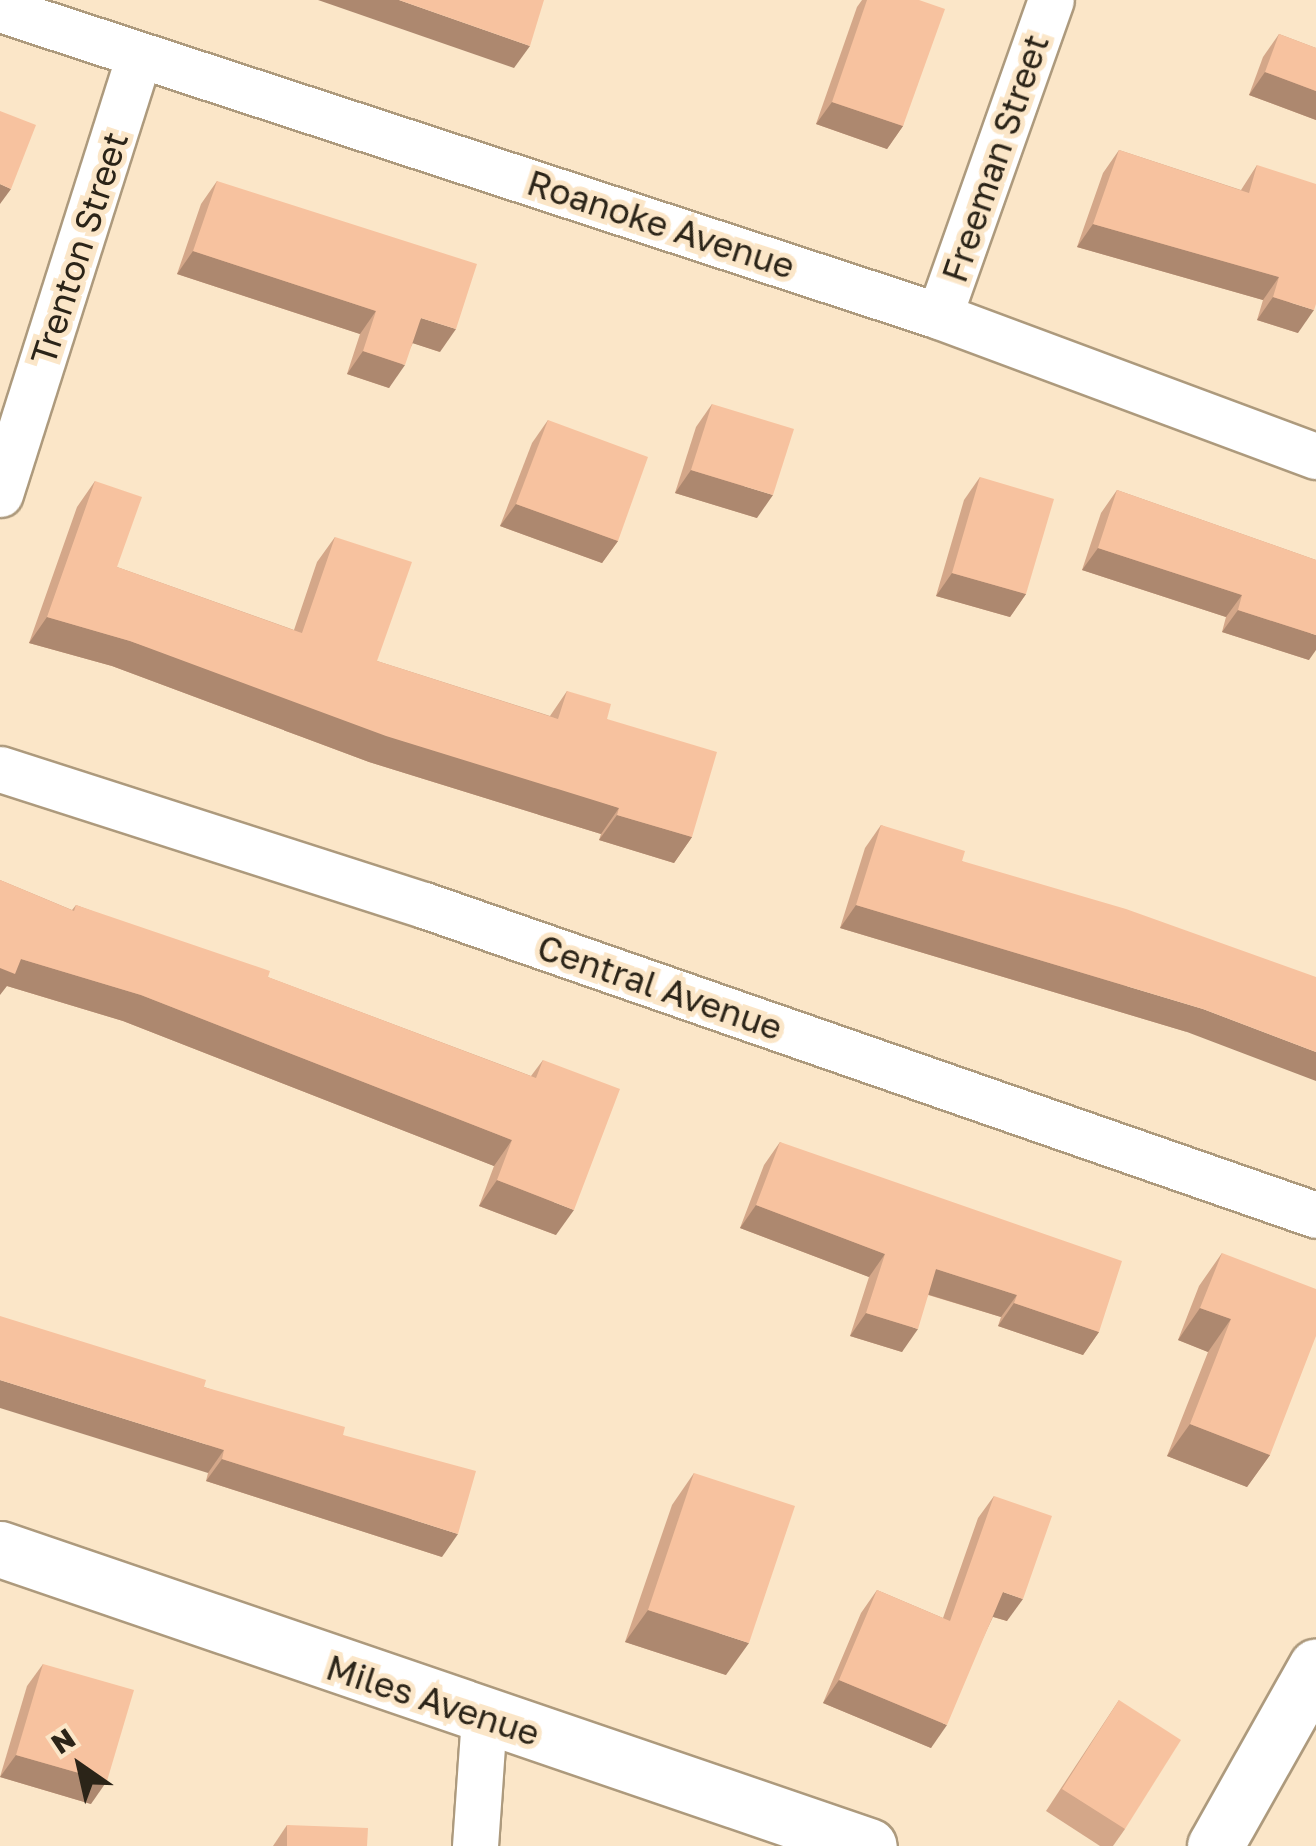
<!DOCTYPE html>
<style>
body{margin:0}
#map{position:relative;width:1316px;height:1846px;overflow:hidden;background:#fbe6c8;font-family:"Golos Text",sans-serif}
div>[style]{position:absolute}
.roads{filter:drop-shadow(2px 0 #ad9a7d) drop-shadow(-2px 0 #ad9a7d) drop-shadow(0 2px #ad9a7d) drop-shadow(0 -2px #ad9a7d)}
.minor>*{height:45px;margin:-22.5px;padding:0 22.5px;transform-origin:22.5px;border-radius:22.5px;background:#fff}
.tertiary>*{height:55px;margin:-27.5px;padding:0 27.5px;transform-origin:27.5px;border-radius:27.5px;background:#fff}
.wall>*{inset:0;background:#d4a789}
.shaded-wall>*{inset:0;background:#ad886f}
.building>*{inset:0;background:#f7c29f}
span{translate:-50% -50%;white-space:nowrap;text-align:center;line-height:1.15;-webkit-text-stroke:10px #fbe6c8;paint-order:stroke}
.street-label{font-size:35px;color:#2b2418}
.north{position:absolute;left:30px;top:1716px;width:100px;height:100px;-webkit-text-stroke:8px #fbe6c8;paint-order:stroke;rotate:326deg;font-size:28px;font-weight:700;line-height:40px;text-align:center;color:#2b2418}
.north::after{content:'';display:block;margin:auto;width:35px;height:45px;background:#2b2418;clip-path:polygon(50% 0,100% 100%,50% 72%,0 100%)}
</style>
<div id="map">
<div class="roads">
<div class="minor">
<div style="left:0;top:9px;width:988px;rotate:18.1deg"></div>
<div style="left:939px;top:316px;width:402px;rotate:20.4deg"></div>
<div style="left:939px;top:316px;width:335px;rotate:-70.5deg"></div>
<div style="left:0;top:494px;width:456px;rotate:-72.4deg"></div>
<div style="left:0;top:769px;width:445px;rotate:17.8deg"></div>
<div style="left:424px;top:905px;width:944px;rotate:19.16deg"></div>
<div style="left:475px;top:1846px;width:129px;rotate:-86deg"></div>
</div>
<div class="tertiary">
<div style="left:0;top:1549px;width:918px;rotate:18.87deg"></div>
<div style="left:1215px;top:1846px;width:206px;rotate:-60.6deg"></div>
</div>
</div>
<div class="wall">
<div style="clip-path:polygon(862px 0,919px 0,903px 126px,887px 149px,816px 124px,857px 7px)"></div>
<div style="clip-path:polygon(1279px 34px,1316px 48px,1316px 120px,1249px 95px,1263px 57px)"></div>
<div style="clip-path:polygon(1119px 150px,1241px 190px,1257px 165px,1298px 333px,1257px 320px,1263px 300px,1077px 247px,1103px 173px)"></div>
<div style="clip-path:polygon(217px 181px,440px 352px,413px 343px,389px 388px,347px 374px,360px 334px,177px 274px,201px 204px)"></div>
<div style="clip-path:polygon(712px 404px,757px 518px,675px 493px,696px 427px)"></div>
<div style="clip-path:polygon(548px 420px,618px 541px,602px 563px,500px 526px,532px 443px)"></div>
<div style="clip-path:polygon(980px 477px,1026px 594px,1010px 617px,936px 596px,964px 500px)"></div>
<div style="clip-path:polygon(95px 481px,117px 567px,294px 630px,317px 562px,335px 537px,377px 661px,550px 716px,567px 691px,607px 719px,692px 837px,674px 863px,599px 840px,601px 834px,369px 762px,112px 666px,29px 643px,77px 507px)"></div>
<div style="clip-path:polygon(1117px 490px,1316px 560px,1309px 660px,1222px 632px,1226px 617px,1082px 570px,1101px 513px)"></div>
<div style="clip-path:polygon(881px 825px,962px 861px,1187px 1032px,840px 928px,865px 848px)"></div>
<div style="clip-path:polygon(0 880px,72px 910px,76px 905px,531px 1076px,543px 1060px,556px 1235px,479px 1206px,494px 1166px,123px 1021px,7px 986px)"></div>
<div style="clip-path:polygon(780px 1142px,1099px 1332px,1083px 1355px,998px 1326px,1001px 1317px,928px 1295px,902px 1352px,850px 1336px,869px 1277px,740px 1228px,764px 1165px)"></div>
<div style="clip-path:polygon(1222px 1253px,1270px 1455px,1247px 1487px,1167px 1456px,1208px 1352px,1178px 1340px,1199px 1286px)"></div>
<div style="clip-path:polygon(204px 1387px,343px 1435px,442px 1557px,206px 1481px,208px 1473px)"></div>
<div style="clip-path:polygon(694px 1473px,726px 1675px,625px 1642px,672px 1505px)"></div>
<div style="clip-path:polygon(994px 1496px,1007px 1621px,993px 1617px,931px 1748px,823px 1703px,861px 1613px,877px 1590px,943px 1618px,978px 1518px)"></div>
<div style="clip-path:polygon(43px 1664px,91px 1804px,0 1777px,27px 1686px)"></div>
<div style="clip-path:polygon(1119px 1700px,1125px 1829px,1113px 1846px,1100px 1846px,1046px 1811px)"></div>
<div style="clip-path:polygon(287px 1825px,367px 1846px,273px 1846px)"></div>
</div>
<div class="shaded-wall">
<div style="clip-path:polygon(318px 0,399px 0,530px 46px,514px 68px)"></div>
<div style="clip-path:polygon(1265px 72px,1316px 91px,1316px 120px,1249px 95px)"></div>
<div style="clip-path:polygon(832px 102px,903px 126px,887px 149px,816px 124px)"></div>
<div style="clip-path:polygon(0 184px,11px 189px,0 204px)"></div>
<div style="clip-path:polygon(1093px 224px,1279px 277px,1263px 300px,1077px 247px)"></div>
<div style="clip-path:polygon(193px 251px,376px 311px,360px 334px,177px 274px)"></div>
<div style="clip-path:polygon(1273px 297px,1314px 310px,1298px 333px,1257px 320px)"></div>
<div style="clip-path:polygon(421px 318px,456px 329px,440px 352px,406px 341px)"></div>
<div style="clip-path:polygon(363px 351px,405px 365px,389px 388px,347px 374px)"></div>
<div style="clip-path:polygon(691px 470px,773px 495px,757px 518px,675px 493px)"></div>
<div style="clip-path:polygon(516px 504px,618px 541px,602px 563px,500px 526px)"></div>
<div style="clip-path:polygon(1098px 548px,1242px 595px,1226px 617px,1082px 570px)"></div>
<div style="clip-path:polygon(952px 573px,1026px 594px,1010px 617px,936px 596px)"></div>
<div style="clip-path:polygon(1238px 610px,1316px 635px,1316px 650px,1309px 660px,1222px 632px)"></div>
<div style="clip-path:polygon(47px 617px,130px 641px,619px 808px,601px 834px,369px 762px,112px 666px,29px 643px)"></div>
<div style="clip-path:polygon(617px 815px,692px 837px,674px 863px,599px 840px)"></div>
<div style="clip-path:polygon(856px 905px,1203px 1009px,1316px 1052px,1316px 1081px,1187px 1032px,840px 928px)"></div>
<div style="clip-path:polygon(21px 959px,141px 995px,512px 1140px,494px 1166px,123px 1021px,7px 986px,0 995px,0 968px)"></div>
<div style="clip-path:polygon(497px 1180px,574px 1210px,556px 1235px,479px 1206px)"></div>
<div style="clip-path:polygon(756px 1205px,885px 1254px,869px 1277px,740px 1228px)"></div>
<div style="clip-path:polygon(936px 1269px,1017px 1295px,1001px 1317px,920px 1292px)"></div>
<div style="clip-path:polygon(1014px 1303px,1099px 1332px,1083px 1355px,998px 1326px)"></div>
<div style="clip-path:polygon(1200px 1308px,1231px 1319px,1208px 1352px,1178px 1340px)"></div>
<div style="clip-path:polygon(866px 1313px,918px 1329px,902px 1352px,850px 1336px)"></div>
<div style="clip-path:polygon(0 1380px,224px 1450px,208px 1473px,0 1408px)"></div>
<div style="clip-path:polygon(1190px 1424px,1270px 1455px,1247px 1487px,1167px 1456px)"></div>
<div style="clip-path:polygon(222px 1459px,458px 1534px,442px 1557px,206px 1481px)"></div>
<div style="clip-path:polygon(1003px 1592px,1023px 1599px,1007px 1621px,987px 1615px)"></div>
<div style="clip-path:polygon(648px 1610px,749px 1643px,726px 1675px,625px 1642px)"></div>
<div style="clip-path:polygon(839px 1680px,947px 1725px,931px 1748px,823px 1703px)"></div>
<div style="clip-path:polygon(16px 1755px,107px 1781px,91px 1804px,0 1777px)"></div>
</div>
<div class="building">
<div style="clip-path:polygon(399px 0,544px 0,530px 46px)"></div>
<div style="clip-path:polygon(867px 0,919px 0,945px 9px,903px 126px,832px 102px)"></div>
<div style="clip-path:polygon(1279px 34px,1316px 48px,1316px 91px,1265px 72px)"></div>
<div style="clip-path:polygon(0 111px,36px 125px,11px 189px,0 184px)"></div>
<div style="clip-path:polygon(1119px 150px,1249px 193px,1257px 165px,1316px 184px,1316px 304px,1314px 310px,1273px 297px,1279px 277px,1093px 224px)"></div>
<div style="clip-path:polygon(217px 181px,477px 264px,456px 329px,421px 318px,405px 365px,363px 351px,376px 311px,193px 251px)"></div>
<div style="clip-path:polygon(712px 404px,794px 429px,773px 495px,691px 470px)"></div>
<div style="clip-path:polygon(548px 420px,648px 457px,618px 541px,516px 504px)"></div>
<div style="clip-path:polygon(980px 477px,1054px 499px,1026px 594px,952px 573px)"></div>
<div style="clip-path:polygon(95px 481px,142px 497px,117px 567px,302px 633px,335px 537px,412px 562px,377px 661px,558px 719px,567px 691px,611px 704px,607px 719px,717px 752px,692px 837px,617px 815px,619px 808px,386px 736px,130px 641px,47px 617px)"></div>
<div style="clip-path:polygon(1117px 490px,1316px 560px,1316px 635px,1238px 610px,1242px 595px,1098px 548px)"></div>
<div style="clip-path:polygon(881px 825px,965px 851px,962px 861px,1126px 909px,1316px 977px,1316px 1052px,1203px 1009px,856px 905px)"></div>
<div style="clip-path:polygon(0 880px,74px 911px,76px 905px,270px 971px,268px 977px,536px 1078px,543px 1060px,620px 1089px,574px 1210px,497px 1180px,512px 1140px,141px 995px,21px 959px,15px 974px,0 968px)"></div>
<div style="clip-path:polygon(780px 1142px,1122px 1261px,1099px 1332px,1014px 1303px,1017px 1295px,936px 1269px,918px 1329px,866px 1313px,885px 1254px,756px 1205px)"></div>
<div style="clip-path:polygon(1222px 1253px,1316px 1289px,1316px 1336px,1270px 1455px,1190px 1424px,1231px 1319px,1200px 1308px)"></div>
<div style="clip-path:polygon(0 1316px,206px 1380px,204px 1387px,345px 1427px,343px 1435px,476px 1471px,458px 1534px,222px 1459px,224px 1450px,0 1380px)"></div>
<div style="clip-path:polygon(694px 1473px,795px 1506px,749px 1643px,648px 1610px)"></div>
<div style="clip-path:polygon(994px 1496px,1052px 1516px,1023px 1599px,1003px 1592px,947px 1725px,839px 1680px,877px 1590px,950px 1621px)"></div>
<div style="clip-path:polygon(43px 1664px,134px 1690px,107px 1781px,16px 1755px)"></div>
<div style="clip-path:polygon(1119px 1700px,1181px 1740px,1125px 1829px,1062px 1789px)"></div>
<div style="clip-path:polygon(287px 1825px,368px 1828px,367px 1846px,287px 1846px)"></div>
</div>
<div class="street-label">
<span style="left:995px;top:158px;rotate:-71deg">Freeman Street</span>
<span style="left:661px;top:224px;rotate:18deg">Roanoke Avenue</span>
<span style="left:79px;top:248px;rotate:-72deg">Trenton Street</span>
<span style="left:660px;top:987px;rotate:19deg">Central Avenue</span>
<span style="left:433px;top:1700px;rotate:18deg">Miles Avenue</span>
</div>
<div class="north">N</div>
</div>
